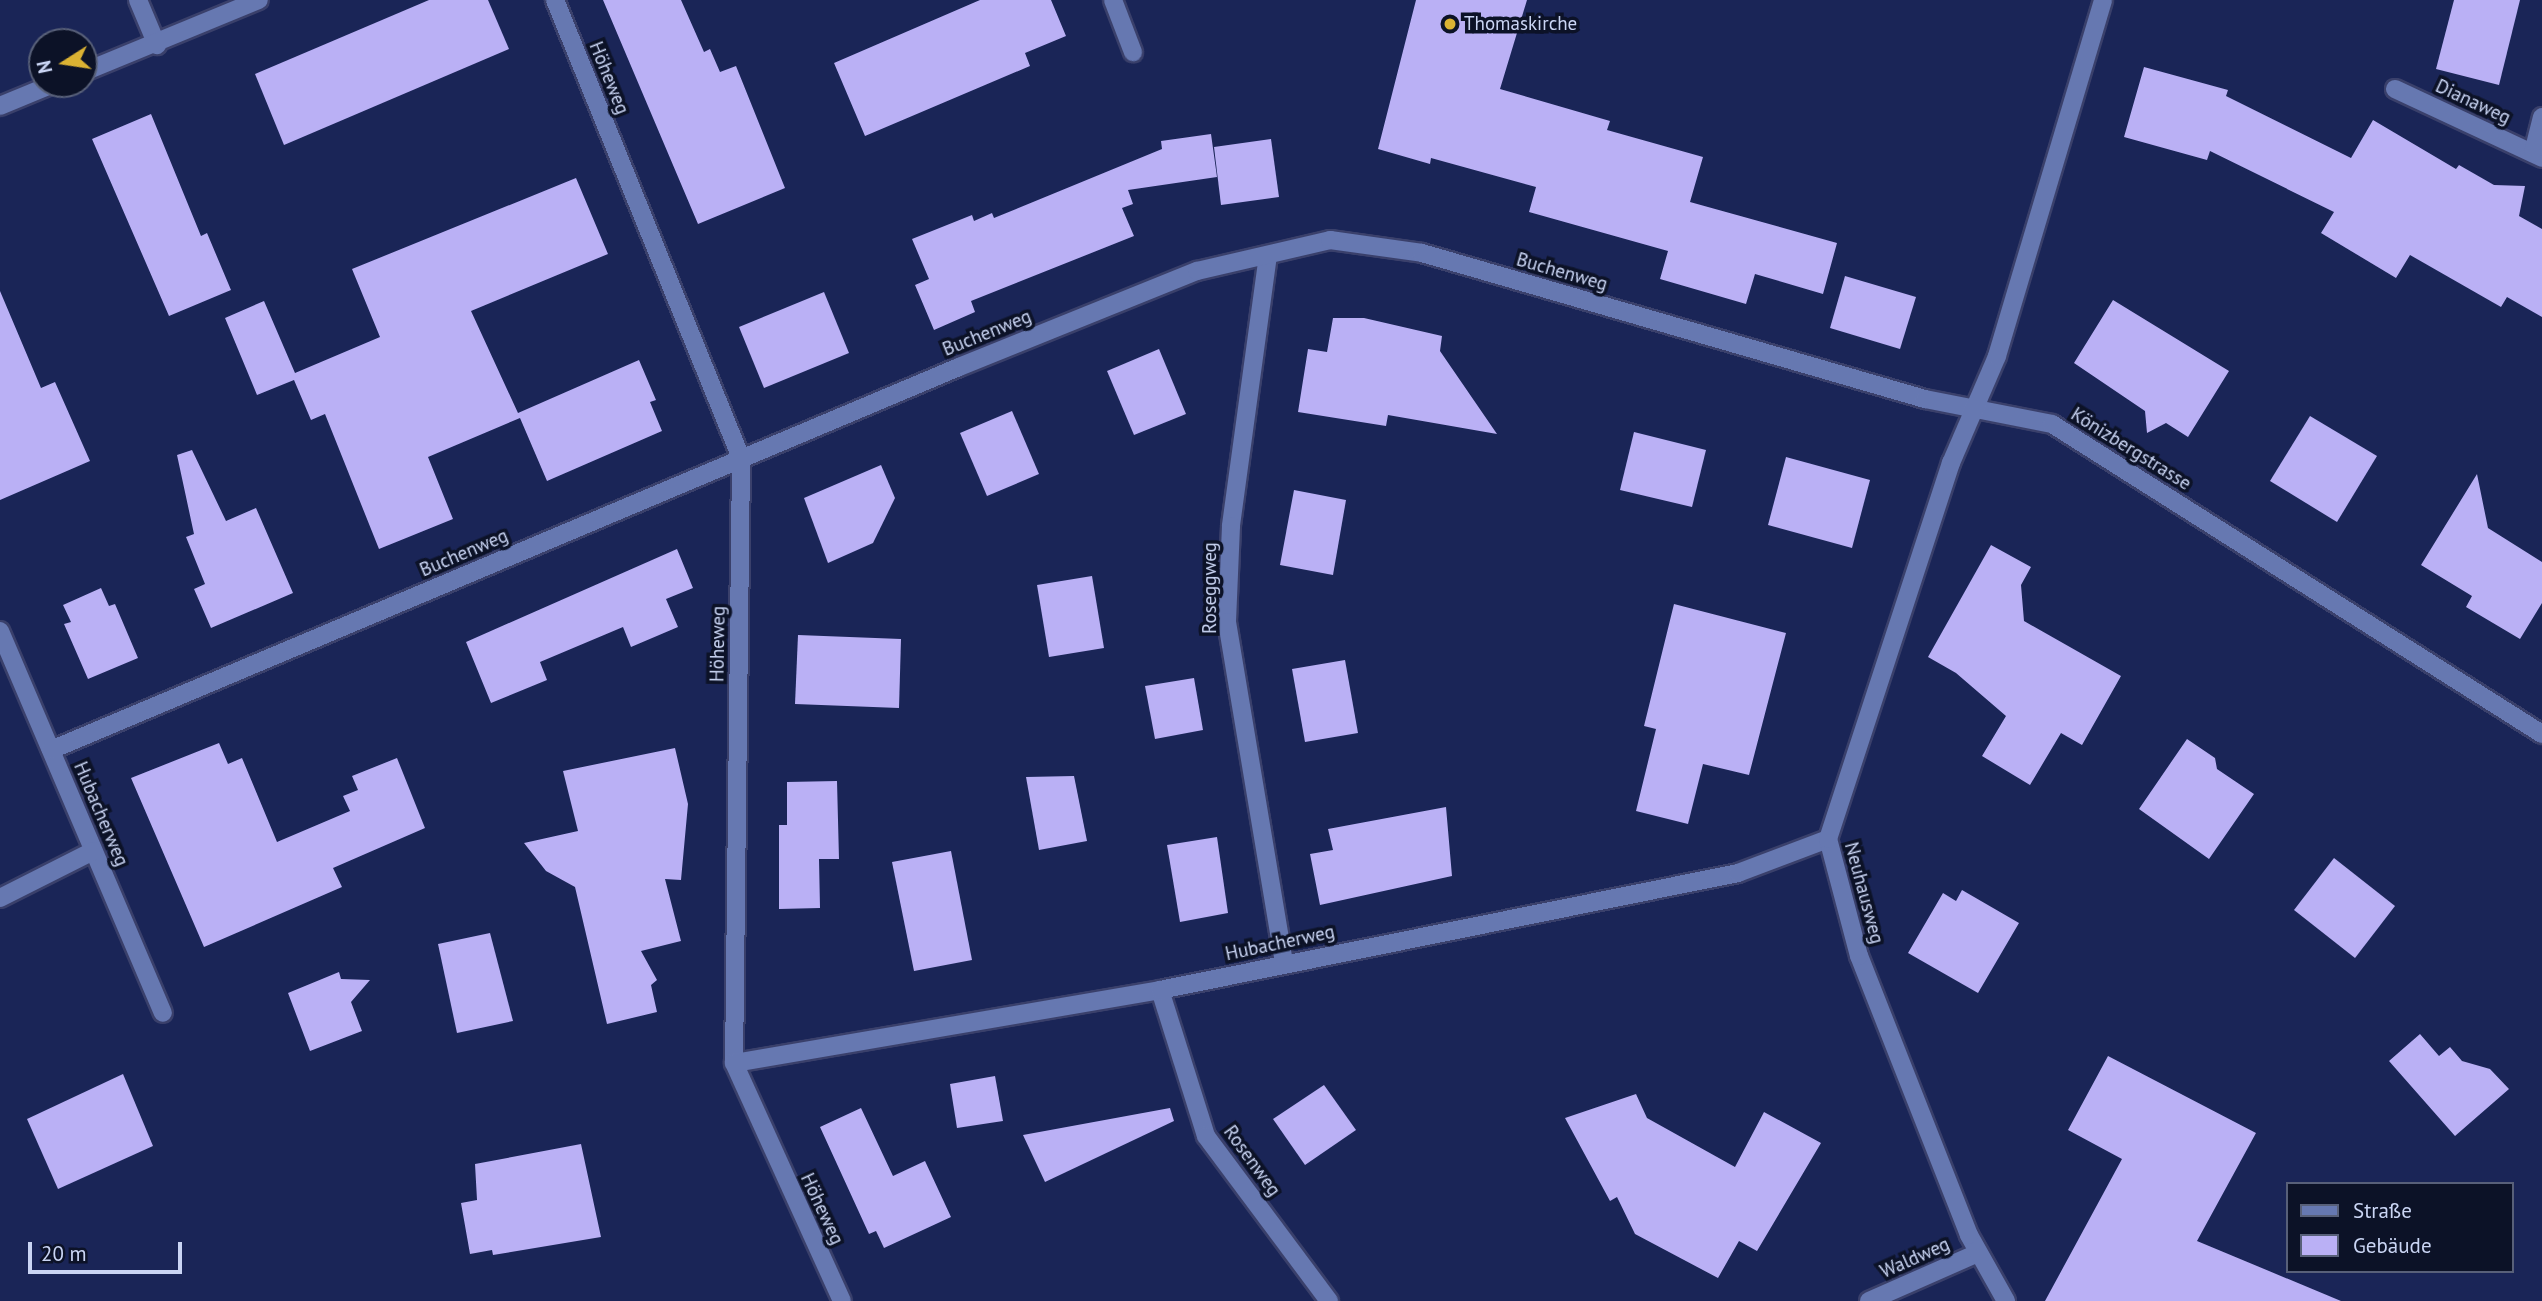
<!DOCTYPE html>
<meta charset="utf-8">
<style>
body{margin:0}
#map{position:relative;width:2542px;height:1301px;overflow:hidden;background:#1a2557;font-family:"PT Sans",sans-serif}
div>[style]{position:absolute}
.building>*{inset:0;background:#bab0f5}
.roads{filter:drop-shadow(2px 0 #3a406b) drop-shadow(-2px 0 #3a406b) drop-shadow(0 2px #3a406b) drop-shadow(0 -2px #3a406b)}
.lane>*{height:18px;margin:-9px;padding:0 9px;transform-origin:9px;border-radius:9px;background:#6678b1}
.street>*{height:18px;margin:-9px;padding:0 9px;transform-origin:9px;border-radius:9px;background:#6678b1}
.secondary>*{height:18px;margin:-9px;padding:0 9px;transform-origin:9px;border-radius:9px;background:#6678b1}
.dots>*{width:19px;height:19px;translate:-50% -50%;box-sizing:border-box;border:4px solid #0c1227;border-radius:50%}
span{translate:-50% -50%;white-space:nowrap;text-align:center;line-height:1.15;-webkit-text-stroke:7px #0c1227;paint-order:stroke}
.poi-label{font-size:19px;color:#cad5f4}
.left{translate:0 -50%;text-align:left}
.street-label{font-size:19px;color:#cad5f4}
.legend{position:absolute;left:2286px;top:1182px;width:228px;height:91px;box-sizing:border-box;background:#0c1227;border:2px solid #586079;margin:0;padding:9px 12px;list-style:none;font-size:21px;color:#cad5f4}
.legend li{display:flex;align-items:center;gap:14px;height:35px}
.legend b{width:35px;border:2px solid #586079}
.north{position:absolute;left:28px;top:28px;width:70px;height:70px;box-sizing:border-box;background:#0c1227;border:2px solid #586079;border-radius:50%;rotate:258deg;font-size:19px;font-weight:700;line-height:28px;text-align:center;color:#cad5f4}
.north::after{content:'';display:block;margin:auto;width:24px;height:32px;background:#dbb233;clip-path:polygon(50% 0,100% 100%,50% 72%,0 100%)}
.scale{position:absolute;left:28px;top:1242px;width:154px;height:32px;box-sizing:border-box;border:4px solid #cad5f4;border-top:0;padding-left:9px;font-size:21px;line-height:24px;white-space:nowrap;color:#cad5f4;-webkit-text-stroke:5px #0c1227;paint-order:stroke}
</style>
<div id="map">
<div class="building">
<div style="clip-path:polygon(488px 0,509px 49px,284px 145px,255px 74px,429px 0)"></div>
<div style="clip-path:polygon(603px 0,681px 0,704px 52px,710px 49px,720px 72px,736px 66px,785px 188px,698px 224px)"></div>
<div style="clip-path:polygon(980px 0,1051px 0,1066px 36px,1025px 53px,1030px 66px,865px 136px,834px 63px)"></div>
<div style="clip-path:polygon(1416px 0,1527px 0,1500px 89px,1610px 121px,1607px 130px,1703px 157px,1690px 202px,1837px 243px,1823px 294px,1755px 274px,1746px 304px,1660px 279px,1668px 251px,1529px 212px,1536px 187px,1431px 158px,1430px 164px,1378px 149px)"></div>
<div style="clip-path:polygon(2454px 0,2520px 0,2499px 85px,2436px 69px)"></div>
<div style="clip-path:polygon(2144px 67px,2228px 90px,2226px 96px,2351px 158px,2373px 120px,2456px 169px,2459px 165px,2494px 185px,2525px 186px,2519px 216px,2542px 229px,2542px 317px,2507px 297px,2501px 307px,2410px 255px,2396px 278px,2321px 233px,2334px 212px,2210px 151px,2207px 160px,2124px 137px)"></div>
<div style="clip-path:polygon(151px 114px,201px 236px,207px 233px,231px 290px,169px 316px,92px 139px)"></div>
<div style="clip-path:polygon(1211px 134px,1217px 177px,1128px 190px,1133px 204px,1122px 208px,1134px 236px,971px 301px,975px 312px,934px 330px,915px 285px,929px 279px,912px 239px,972px 215px,974px 221px,992px 213px,994px 218px,1162px 149px,1161px 141px)"></div>
<div style="clip-path:polygon(1271px 139px,1279px 197px,1221px 205px,1214px 147px)"></div>
<div style="clip-path:polygon(576px 178px,608px 254px,471px 311px,518px 413px,639px 360px,656px 400px,650px 402px,662px 431px,547px 481px,520px 418px,428px 457px,453px 519px,379px 549px,325px 414px,311px 420px,294px 380px,257px 395px,225px 318px,264px 301px,295px 373px,380px 337px,352px 269px)"></div>
<div style="clip-path:polygon(1845px 276px,1916px 297px,1900px 349px,1830px 328px)"></div>
<div style="clip-path:polygon(0 291px,41px 388px,55px 382px,90px 461px,0 500px)"></div>
<div style="clip-path:polygon(824px 292px,849px 353px,764px 388px,739px 327px)"></div>
<div style="clip-path:polygon(2113px 300px,2229px 371px,2188px 437px,2166px 423px,2147px 433px,2145px 411px,2074px 363px)"></div>
<div style="clip-path:polygon(1333px 318px,1364px 318px,1442px 336px,1440px 351px,1497px 434px,1388px 415px,1386px 426px,1298px 412px,1308px 349px,1327px 352px)"></div>
<div style="clip-path:polygon(1159px 349px,1186px 414px,1134px 435px,1107px 371px)"></div>
<div style="clip-path:polygon(1012px 411px,1039px 474px,987px 496px,960px 433px)"></div>
<div style="clip-path:polygon(2310px 416px,2377px 456px,2337px 522px,2270px 481px)"></div>
<div style="clip-path:polygon(1634px 432px,1706px 450px,1692px 507px,1620px 490px)"></div>
<div style="clip-path:polygon(192px 450px,226px 521px,256px 508px,293px 593px,211px 628px,194px 589px,205px 584px,186px 537px,194px 534px,177px 455px)"></div>
<div style="clip-path:polygon(1786px 457px,1870px 480px,1852px 548px,1768px 525px)"></div>
<div style="clip-path:polygon(881px 465px,895px 498px,873px 543px,828px 563px,804px 498px)"></div>
<div style="clip-path:polygon(2477px 474px,2488px 528px,2542px 562px,2542px 603px,2520px 639px,2466px 607px,2472px 596px,2421px 565px)"></div>
<div style="clip-path:polygon(1294px 490px,1346px 500px,1333px 575px,1280px 565px)"></div>
<div style="clip-path:polygon(1991px 545px,2031px 567px,2021px 585px,2024px 621px,2121px 676px,2082px 745px,2061px 733px,2030px 785px,1982px 756px,2006px 716px,1956px 673px,1928px 657px)"></div>
<div style="clip-path:polygon(677px 549px,693px 588px,666px 599px,678px 627px,631px 647px,623px 627px,540px 662px,547px 680px,491px 703px,466px 642px)"></div>
<div style="clip-path:polygon(1092px 576px,1104px 648px,1049px 657px,1037px 585px)"></div>
<div style="clip-path:polygon(101px 588px,109px 606px,115px 604px,138px 658px,88px 679px,64px 624px,71px 622px,63px 605px)"></div>
<div style="clip-path:polygon(1674px 604px,1786px 633px,1749px 775px,1703px 764px,1688px 824px,1636px 811px,1656px 729px,1644px 726px)"></div>
<div style="clip-path:polygon(798px 635px,901px 639px,899px 708px,795px 704px)"></div>
<div style="clip-path:polygon(1345px 660px,1358px 733px,1305px 742px,1292px 669px)"></div>
<div style="clip-path:polygon(1194px 678px,1203px 730px,1155px 739px,1145px 686px)"></div>
<div style="clip-path:polygon(2187px 739px,2215px 758px,2217px 769px,2254px 794px,2209px 859px,2139px 809px)"></div>
<div style="clip-path:polygon(219px 743px,228px 764px,242px 758px,277px 842px,350px 811px,343px 796px,358px 790px,352px 776px,397px 758px,425px 828px,333px 868px,342px 887px,204px 947px,131px 778px)"></div>
<div style="clip-path:polygon(675px 748px,688px 804px,681px 880px,665px 879px,681px 941px,641px 951px,657px 980px,651px 985px,657px 1012px,607px 1024px,575px 887px,546px 871px,524px 843px,578px 831px,563px 771px)"></div>
<div style="clip-path:polygon(1074px 776px,1087px 841px,1039px 850px,1026px 777px)"></div>
<div style="clip-path:polygon(837px 781px,839px 859px,819px 859px,820px 908px,779px 909px,779px 825px,787px 825px,787px 782px)"></div>
<div style="clip-path:polygon(1446px 807px,1452px 876px,1320px 905px,1310px 854px,1333px 850px,1328px 829px)"></div>
<div style="clip-path:polygon(1217px 837px,1228px 913px,1180px 922px,1167px 845px)"></div>
<div style="clip-path:polygon(951px 851px,972px 960px,914px 971px,892px 862px)"></div>
<div style="clip-path:polygon(2334px 858px,2395px 906px,2355px 958px,2294px 910px)"></div>
<div style="clip-path:polygon(1962px 890px,2019px 923px,1978px 993px,1908px 953px,1943px 893px,1956px 901px)"></div>
<div style="clip-path:polygon(490px 933px,513px 1021px,457px 1033px,438px 944px)"></div>
<div style="clip-path:polygon(339px 972px,341px 979px,370px 980px,351px 1002px,362px 1031px,310px 1051px,288px 993px)"></div>
<div style="clip-path:polygon(2420px 1034px,2439px 1056px,2450px 1047px,2462px 1061px,2490px 1069px,2509px 1089px,2455px 1136px,2389px 1061px)"></div>
<div style="clip-path:polygon(2108px 1056px,2256px 1133px,2197px 1241px,2341px 1301px,2045px 1301px,2122px 1159px,2068px 1130px)"></div>
<div style="clip-path:polygon(123px 1074px,153px 1146px,58px 1189px,27px 1119px)"></div>
<div style="clip-path:polygon(995px 1076px,1003px 1121px,957px 1128px,950px 1084px)"></div>
<div style="clip-path:polygon(1324px 1085px,1356px 1130px,1305px 1165px,1273px 1119px)"></div>
<div style="clip-path:polygon(1636px 1094px,1647px 1118px,1735px 1167px,1764px 1112px,1821px 1143px,1757px 1251px,1739px 1241px,1718px 1278px,1635px 1234px,1617px 1197px,1610px 1201px,1565px 1118px)"></div>
<div style="clip-path:polygon(861px 1108px,893px 1176px,925px 1161px,951px 1217px,884px 1248px,876px 1231px,869px 1234px,820px 1127px)"></div>
<div style="clip-path:polygon(1170px 1108px,1174px 1121px,1045px 1182px,1023px 1135px)"></div>
<div style="clip-path:polygon(581px 1144px,601px 1237px,493px 1255px,492px 1250px,470px 1254px,461px 1203px,477px 1200px,475px 1164px)"></div>
</div>
<div class="roads">
<div class="lane">
<div style="left:1113px;top:0;width:56px;rotate:69deg"></div>
</div>
<div class="street">
<div style="left:138px;top:0;width:49px;rotate:67.1deg"></div>
<div style="left:555px;top:0;width:495px;rotate:67.9deg"></div>
<div style="left:741px;top:459px;width:604px;rotate:90.66deg"></div>
<div style="left:734px;top:1063px;width:261px;rotate:65.6deg"></div>
<div style="left:2395px;top:89px;width:162px;rotate:25.1deg"></div>
<div style="left:2533px;top:153px;width:37px;rotate:-76deg"></div>
<div style="left:1268px;top:255px;width:274px;rotate:97.8deg"></div>
<div style="left:1231px;top:526px;width:96px;rotate:92.4deg"></div>
<div style="left:1227px;top:622px;width:345px;rotate:80.5deg"></div>
<div style="left:0;top:631px;width:415px;rotate:66.9deg"></div>
<div style="left:51px;top:750px;width:985px;rotate:-22.87deg"></div>
<div style="left:959px;top:367px;width:257px;rotate:-22deg"></div>
<div style="left:1197px;top:271px;width:137px;rotate:-13.1deg"></div>
<div style="left:1330px;top:240px;width:93px;rotate:8deg"></div>
<div style="left:1422px;top:253px;width:524px;rotate:16.19deg"></div>
<div style="left:1925px;top:399px;width:129px;rotate:11.1deg"></div>
<div style="left:2052px;top:424px;width:580px;rotate:32.32deg"></div>
<div style="left:0;top:898px;width:104px;rotate:-26.8deg"></div>
<div style="left:1160px;top:990px;width:153px;rotate:72.5deg"></div>
<div style="left:1206px;top:1136px;width:206px;rotate:53.3deg"></div>
<div style="left:734px;top:1063px;width:432px;rotate:-9.7deg"></div>
<div style="left:1160px;top:990px;width:590px;rotate:-11.44deg"></div>
<div style="left:1738px;top:873px;width:96px;rotate:-20.7deg"></div>
<div style="left:1869px;top:1301px;width:119px;rotate:-23.8deg"></div>
<div style="left:2006px;top:1301px;width:76px;rotate:-119.3deg"></div>
<div style="left:1969px;top:1235px;width:300px;rotate:-111.5deg"></div>
<div style="left:1859px;top:956px;width:121px;rotate:-104.8deg"></div>
<div style="left:1828px;top:839px;width:396px;rotate:-71.9deg"></div>
<div style="left:1951px;top:463px;width:116px;rotate:-66.7deg"></div>
<div style="left:1997px;top:356px;width:371px;rotate:-73.4deg"></div>
</div>
<div class="secondary">
<div style="left:84px;top:72px;width:189px;rotate:-22.4deg"></div>
<div style="left:0;top:106px;width:57px;rotate:-22.5deg"></div>
</div>
</div>
<div class="dots">
<div style="left:1450px;top:24px;background:#dbb233"></div>
</div>
<div class="poi-label">
<span class="left" style="left:1464px;top:24px">Thomaskirche</span>
</div>
<div class="street-label">
<span style="left:609px;top:78px;rotate:68deg">Höheweg</span>
<span style="left:2473px;top:102px;rotate:25deg">Dianaweg</span>
<span style="left:1562px;top:272px;rotate:16deg">Buchenweg</span>
<span style="left:987px;top:333px;rotate:-22deg">Buchenweg</span>
<span style="left:2131px;top:449px;rotate:32deg">Könizbergstrasse</span>
<span style="left:464px;top:553px;rotate:-23deg">Buchenweg</span>
<span style="left:1210px;top:588px;rotate:-90deg">Roseggweg</span>
<span style="left:718px;top:644px;rotate:-89deg">Höheweg</span>
<span style="left:101px;top:814px;rotate:67deg">Hubacherweg</span>
<span style="left:1864px;top:893px;rotate:75deg">Neuhausweg</span>
<span style="left:1280px;top:943px;rotate:-12deg">Hubacherweg</span>
<span style="left:1252px;top:1161px;rotate:54deg">Rosenweg</span>
<span style="left:822px;top:1209px;rotate:65deg">Höheweg</span>
<span style="left:1915px;top:1258px;rotate:-24deg">Waldweg</span>
</div>
<ul class="legend">
<li><b style="height:9px;background:#6678b1"></b>Straße</li>
<li><b style="height:19px;background:#bab0f5"></b>Gebäude</li>
</ul>
<div class="north">N</div>
<div class="scale">20 m</div>
</div>
